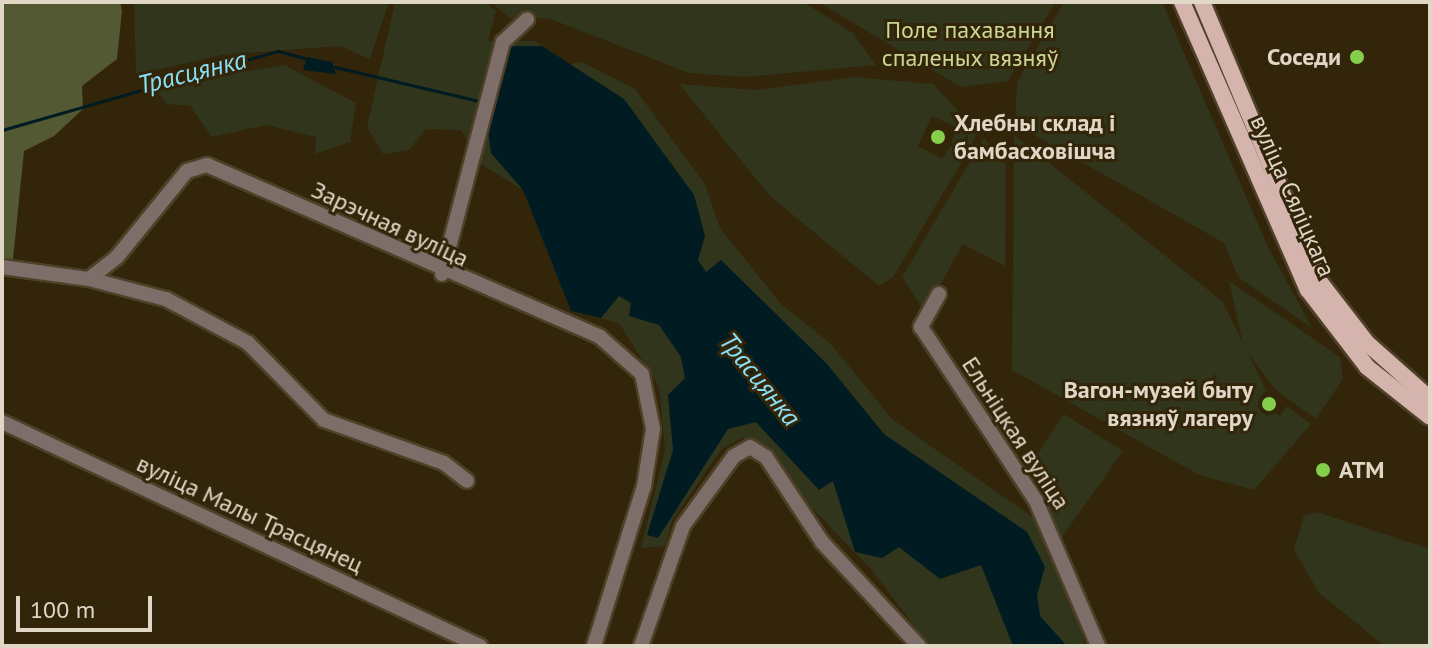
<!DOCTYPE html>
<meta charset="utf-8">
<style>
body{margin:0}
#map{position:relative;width:1432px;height:648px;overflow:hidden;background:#322509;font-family:"PT Sans",sans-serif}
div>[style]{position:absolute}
.green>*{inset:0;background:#30351c}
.forest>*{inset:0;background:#535a33}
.water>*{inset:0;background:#011b22}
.stream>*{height:3px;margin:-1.5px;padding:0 1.5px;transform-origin:1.5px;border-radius:1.5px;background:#011b22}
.roads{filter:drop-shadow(2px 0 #4e4127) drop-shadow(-2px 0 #4e4127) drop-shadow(0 2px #4e4127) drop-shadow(0 -2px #4e4127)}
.minor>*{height:14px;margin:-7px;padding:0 7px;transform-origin:7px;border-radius:7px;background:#7e6e6a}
.major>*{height:16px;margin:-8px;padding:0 8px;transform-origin:8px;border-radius:8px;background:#d5b4ae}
.dots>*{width:22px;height:22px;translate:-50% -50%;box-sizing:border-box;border:4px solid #322509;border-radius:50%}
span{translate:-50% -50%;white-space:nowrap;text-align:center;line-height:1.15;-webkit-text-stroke:6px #322509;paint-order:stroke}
.park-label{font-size:24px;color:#cbd895}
.poi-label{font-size:24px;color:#e0d7c7;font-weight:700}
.right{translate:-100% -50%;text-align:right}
.left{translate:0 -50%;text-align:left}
.street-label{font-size:24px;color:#e0d7c7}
.water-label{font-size:26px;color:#89e0f6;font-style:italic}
.frame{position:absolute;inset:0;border:4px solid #e0d7c7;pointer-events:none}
.scale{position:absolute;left:16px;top:596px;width:136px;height:36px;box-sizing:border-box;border:4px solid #e0d7c7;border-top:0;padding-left:10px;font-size:24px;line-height:28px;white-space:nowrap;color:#e0d7c7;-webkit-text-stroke:6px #322509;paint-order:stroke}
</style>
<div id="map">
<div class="green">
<div style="clip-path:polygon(134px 2px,389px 2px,370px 59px,340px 46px,222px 55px,136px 75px)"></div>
<div style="clip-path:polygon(395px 2px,485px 2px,496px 11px,488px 41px,535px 41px,568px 64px,582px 62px,635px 89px,705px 184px,720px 228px,782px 305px,830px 343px,892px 419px,1038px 521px,1070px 580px,1085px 646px,930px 646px,870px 568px,743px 437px,722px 449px,672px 521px,665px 546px,641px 548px,665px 450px,659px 387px,619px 323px,571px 311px,523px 190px,481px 164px,461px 130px,426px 129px,409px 150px,383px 154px,367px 127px)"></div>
<div style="clip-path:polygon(491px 2px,803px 2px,853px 33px,876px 65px,745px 77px,689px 73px,548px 18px,511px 19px)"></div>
<div style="clip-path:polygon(818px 2px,1056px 2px,1008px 81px,961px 87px)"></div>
<div style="clip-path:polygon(1064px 2px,1162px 2px,1267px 245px,1312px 328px,1238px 277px,1224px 243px,1015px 124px,1017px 82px)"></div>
<div style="clip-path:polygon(284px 65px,356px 103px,350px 142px,315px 154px,316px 137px,266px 125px,212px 137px,190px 106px,166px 104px,154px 86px)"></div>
<div style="clip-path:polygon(854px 77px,933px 84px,978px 132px,968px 150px,951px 142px,958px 128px,932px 116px,918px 146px,942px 159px,950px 146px,966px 155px,893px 277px,879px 286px,769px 195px,679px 84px,757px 90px)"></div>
<div style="clip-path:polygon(1014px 135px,1223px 302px,1266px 390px,1260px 401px,1280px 416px,1287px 406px,1311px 424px,1254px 490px,1199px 475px,1012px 370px)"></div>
<div style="clip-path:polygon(984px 138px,1006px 165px,1005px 266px,963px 244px,925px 312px,902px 277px)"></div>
<div style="clip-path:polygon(1229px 281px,1340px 357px,1343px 379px,1316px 419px,1275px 389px,1244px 348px)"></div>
<div style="clip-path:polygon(1064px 414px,1123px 451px,1062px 537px,1026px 472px)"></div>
<div style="clip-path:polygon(1317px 512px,1430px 549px,1430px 646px,1385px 646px,1319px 593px,1294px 550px,1304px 515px)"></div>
</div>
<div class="forest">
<div style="clip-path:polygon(2px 2px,120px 2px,122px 11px,117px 59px,82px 86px,83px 109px,54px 136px,24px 151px,13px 259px,2px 261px)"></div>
</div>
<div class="water">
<div style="clip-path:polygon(510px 46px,542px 46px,624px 99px,694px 195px,705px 236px,698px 260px,706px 272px,721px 260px,827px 364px,884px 434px,1027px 532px,1045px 567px,1037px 595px,1040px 616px,1067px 646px,1013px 646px,981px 565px,940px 579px,899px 547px,882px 558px,855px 552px,833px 481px,819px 490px,756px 422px,728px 429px,658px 538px,647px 535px,673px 450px,668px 395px,685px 378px,681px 357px,659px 325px,629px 316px,631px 303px,619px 296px,601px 318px,571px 311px,523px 190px,491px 153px,486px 115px)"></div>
<div style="clip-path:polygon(307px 57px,332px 62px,336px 74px,303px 70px)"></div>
</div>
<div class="stream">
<div style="left:335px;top:67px;width:148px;rotate:13.3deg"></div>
<div style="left:2px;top:130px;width:287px;rotate:-16deg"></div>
<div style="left:278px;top:51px;width:31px;rotate:15deg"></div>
</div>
<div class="roads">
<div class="minor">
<div style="left:2px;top:267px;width:88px;rotate:7.9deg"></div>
<div style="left:89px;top:279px;width:36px;rotate:-38deg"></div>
<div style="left:117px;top:257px;width:111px;rotate:-50.9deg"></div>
<div style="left:187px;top:171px;width:21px;rotate:-17deg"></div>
<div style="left:207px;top:165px;width:429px;rotate:23.6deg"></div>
<div style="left:600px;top:337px;width:56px;rotate:41.4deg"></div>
<div style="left:642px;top:374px;width:56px;rotate:78.7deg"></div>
<div style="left:653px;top:429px;width:58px;rotate:99deg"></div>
<div style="left:644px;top:486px;width:168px;rotate:107.4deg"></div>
<div style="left:442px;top:274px;width:240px;rotate:-75.3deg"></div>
<div style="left:503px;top:42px;width:33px;rotate:-43deg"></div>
<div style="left:89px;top:279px;width:80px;rotate:14.6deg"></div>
<div style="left:166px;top:299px;width:93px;rotate:28.2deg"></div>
<div style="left:248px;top:343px;width:108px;rotate:45.4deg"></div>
<div style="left:324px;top:420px;width:127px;rotate:19.7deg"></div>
<div style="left:444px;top:463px;width:29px;rotate:38deg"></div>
<div style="left:939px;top:294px;width:38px;rotate:119deg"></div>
<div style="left:921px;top:327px;width:209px;rotate:56.5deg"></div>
<div style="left:1036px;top:501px;width:158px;rotate:66.8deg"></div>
<div style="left:2px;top:422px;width:528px;rotate:25.11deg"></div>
<div style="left:641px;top:646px;width:127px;rotate:-70.7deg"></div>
<div style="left:683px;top:526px;width:87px;rotate:-53.9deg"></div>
<div style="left:734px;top:456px;width:18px;rotate:-29deg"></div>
<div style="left:750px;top:447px;width:19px;rotate:32deg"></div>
<div style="left:766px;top:457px;width:102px;rotate:56.6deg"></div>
<div style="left:822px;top:542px;width:142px;rotate:47deg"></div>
</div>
<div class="major">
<div style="left:1182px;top:2px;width:314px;rotate:66.4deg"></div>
<div style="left:1308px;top:290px;width:97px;rotate:52.5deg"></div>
<div style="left:1367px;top:367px;width:80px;rotate:38.4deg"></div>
<div style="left:1202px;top:2px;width:303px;rotate:67.2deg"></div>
<div style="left:1319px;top:281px;width:78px;rotate:52.3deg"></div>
<div style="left:1367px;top:343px;width:84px;rotate:41.6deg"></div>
</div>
</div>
<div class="dots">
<div style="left:1357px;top:57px;background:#85cf4c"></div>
<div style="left:938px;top:137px;background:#85cf4c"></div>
<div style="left:1269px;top:404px;background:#85cf4c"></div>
<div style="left:1323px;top:470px;background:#85cf4c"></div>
</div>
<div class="park-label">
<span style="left:970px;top:44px">Поле пахавання<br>спаленых вязняў</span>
</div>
<div class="poi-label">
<span class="right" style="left:1341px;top:57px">Соседи</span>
<span class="left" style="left:954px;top:137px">Хлебны склад і<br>бамбасховішча</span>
<span class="right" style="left:1253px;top:404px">Вагон-музей быту<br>вязняў лагеру</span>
<span class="left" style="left:1339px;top:470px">АТМ</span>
</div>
<div class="street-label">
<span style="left:1293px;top:196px;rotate:66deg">вуліца Сяліцкага</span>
<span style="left:390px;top:224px;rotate:25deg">Зарэчная вуліца</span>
<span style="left:1016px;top:433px;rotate:57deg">Ельніцкая вуліца</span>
<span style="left:250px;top:514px;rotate:25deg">вуліца Малы Трасцянец</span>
</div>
<div class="water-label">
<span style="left:192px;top:72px;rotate:-14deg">Трасцянка</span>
<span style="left:760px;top:379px;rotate:51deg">Трасцянка</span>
</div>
<div class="frame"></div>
<div class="scale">100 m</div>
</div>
